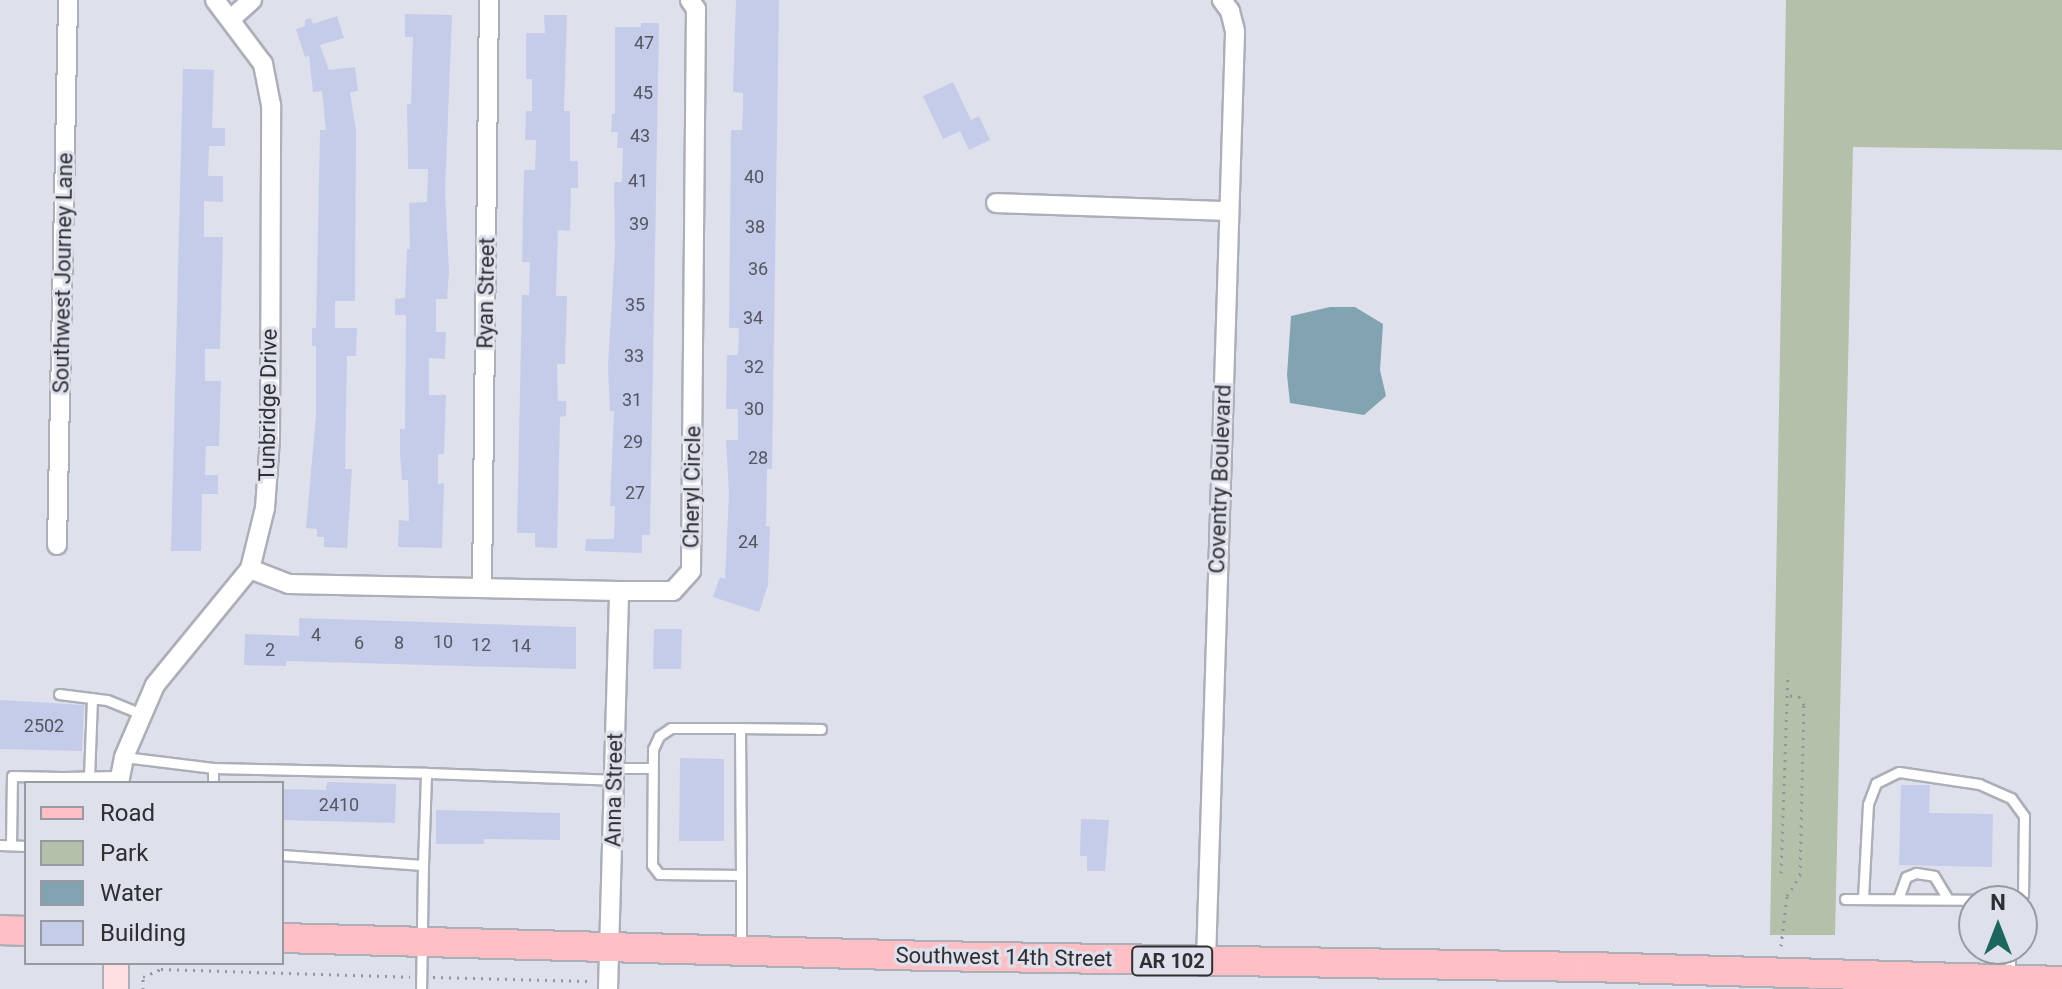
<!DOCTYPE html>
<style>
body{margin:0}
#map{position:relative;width:2062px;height:989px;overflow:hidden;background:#dee1eb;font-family:Roboto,sans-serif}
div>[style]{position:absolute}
.green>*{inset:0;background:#b4c0a9}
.water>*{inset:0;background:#82a4b1}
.building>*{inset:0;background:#c4cce9}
.path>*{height:3px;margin-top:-1.5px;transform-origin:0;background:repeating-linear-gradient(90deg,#93959c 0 2px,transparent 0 8px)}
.roads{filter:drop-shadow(2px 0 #acaeb8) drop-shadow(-2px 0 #acaeb8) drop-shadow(0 2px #acaeb8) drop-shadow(0 -2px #acaeb8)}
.lane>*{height:9px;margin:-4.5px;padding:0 4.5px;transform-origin:4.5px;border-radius:4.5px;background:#fff}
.street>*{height:18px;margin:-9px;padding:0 9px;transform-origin:9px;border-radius:9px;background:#fff}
.secondary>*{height:24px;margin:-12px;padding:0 12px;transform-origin:12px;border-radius:12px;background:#ffe0e2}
.primary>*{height:28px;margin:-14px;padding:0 14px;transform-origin:14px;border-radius:14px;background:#ffc0c5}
span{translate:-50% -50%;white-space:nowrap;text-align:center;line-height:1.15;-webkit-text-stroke:6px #dee1eb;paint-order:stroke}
.number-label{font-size:18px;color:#545660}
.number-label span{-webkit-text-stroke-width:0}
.shield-label span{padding:2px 6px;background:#dee1eb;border:2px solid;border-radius:6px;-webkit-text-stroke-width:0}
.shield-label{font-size:20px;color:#2e2f33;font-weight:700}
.street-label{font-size:22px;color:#2e2f33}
.legend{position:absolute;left:24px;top:781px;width:260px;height:184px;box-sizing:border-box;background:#dee1eb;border:2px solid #989aa1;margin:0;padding:10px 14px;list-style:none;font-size:24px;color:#2e2f33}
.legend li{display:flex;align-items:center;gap:16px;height:40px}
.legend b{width:40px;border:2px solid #989aa1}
.north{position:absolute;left:1958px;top:885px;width:80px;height:80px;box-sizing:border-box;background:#dee1eb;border:2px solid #989aa1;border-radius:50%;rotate:0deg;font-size:22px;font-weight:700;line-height:32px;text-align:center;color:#2e2f33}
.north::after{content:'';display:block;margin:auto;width:28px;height:36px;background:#1c665f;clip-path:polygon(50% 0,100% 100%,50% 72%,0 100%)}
</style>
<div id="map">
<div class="green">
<div style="clip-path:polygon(1786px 0,2062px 0,2062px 150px,1853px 147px,1835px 935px,1770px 935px)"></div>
</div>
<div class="water">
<div style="clip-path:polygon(1330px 307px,1355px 307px,1383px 324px,1380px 370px,1386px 396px,1364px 415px,1290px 403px,1287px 375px,1291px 316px)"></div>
</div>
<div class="building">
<div style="clip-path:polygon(736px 0,779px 0,772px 469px,767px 469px,766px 526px,770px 526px,768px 585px,759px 612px,713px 597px,720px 577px,725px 579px,729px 494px,726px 440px,738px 440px,738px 409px,726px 409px,727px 355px,738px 355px,739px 328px,729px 328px,731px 130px,742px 130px,743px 109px,743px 93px,733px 92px)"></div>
<div style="clip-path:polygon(405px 14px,452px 15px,445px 192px,449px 271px,447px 299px,436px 299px,436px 332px,446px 332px,445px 359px,429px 358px,429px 395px,446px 395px,444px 454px,438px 454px,438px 484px,444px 483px,442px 548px,398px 547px,399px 520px,409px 521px,408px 480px,402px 480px,400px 453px,400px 429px,405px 429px,406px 315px,395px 315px,395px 299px,405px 298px,407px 249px,410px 249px,409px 203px,427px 202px,428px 169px,408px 169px,407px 104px,411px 104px,413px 37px,405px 37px)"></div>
<div style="clip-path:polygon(544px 15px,567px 15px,564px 111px,570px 111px,570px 161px,578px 161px,578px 188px,571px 188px,570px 231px,558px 230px,556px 296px,567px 296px,565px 364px,557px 364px,558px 401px,566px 401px,566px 416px,560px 417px,557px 548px,535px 547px,535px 533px,517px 533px,522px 295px,529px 295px,530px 262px,522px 262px,524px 170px,535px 170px,536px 140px,525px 140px,526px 111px,532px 111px,532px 79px,526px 79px,526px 33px,545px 33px)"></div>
<div style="clip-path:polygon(337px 16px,344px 38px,320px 45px,329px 70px,355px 67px,358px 91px,350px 92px,356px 131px,355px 301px,335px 301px,335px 328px,357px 328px,356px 356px,347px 356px,345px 469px,352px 469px,347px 548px,324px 547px,324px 537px,317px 537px,317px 529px,306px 528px,316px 416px,316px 346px,312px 346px,312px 328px,316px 328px,320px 130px,326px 130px,322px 91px,313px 92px,309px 56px,305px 57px,296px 29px,305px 26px,305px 20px,311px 18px,313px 24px)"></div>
<div style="clip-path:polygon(641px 23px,659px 23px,650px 535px,642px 535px,642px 553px,585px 551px,586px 539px,614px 539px,615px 506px,610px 506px,614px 411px,610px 411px,608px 366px,615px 249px,614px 182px,622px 182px,623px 148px,617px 148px,618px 132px,611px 132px,612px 114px,615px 114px,615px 27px,641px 27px)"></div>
<div style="clip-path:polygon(183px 69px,214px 70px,212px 128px,225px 128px,225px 146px,209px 146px,208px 176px,223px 176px,223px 202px,204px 201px,204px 237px,223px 237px,220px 349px,205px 349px,205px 381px,221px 381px,219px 446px,206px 446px,205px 475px,218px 475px,218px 494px,202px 494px,201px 551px,171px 551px)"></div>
<div style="clip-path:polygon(953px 82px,971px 120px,979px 116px,990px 140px,969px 150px,960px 131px,943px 139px,923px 96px)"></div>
<div style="clip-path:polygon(299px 618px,576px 627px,576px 669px,286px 661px,286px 666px,244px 665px,245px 634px,299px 636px)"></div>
<div style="clip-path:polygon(654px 629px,682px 629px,681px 669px,653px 669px)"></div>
<div style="clip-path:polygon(0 700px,84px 705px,82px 751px,0 749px)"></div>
<div style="clip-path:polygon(680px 758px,724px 759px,724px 841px,679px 841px)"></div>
<div style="clip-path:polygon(327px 782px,396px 784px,395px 823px,282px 820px,282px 789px,326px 790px)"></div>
<div style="clip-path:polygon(1901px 785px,1930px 785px,1929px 813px,1993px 814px,1992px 867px,1899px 865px)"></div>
<div style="clip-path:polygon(436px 810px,560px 813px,560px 840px,484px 839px,484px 844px,436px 844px)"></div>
<div style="clip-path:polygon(1081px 819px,1109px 820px,1105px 871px,1087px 871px,1087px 856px,1080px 856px)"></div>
</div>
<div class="path">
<div style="left:1781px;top:873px;width:200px;rotate:-88deg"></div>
<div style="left:1781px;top:946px;width:50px;rotate:-83.2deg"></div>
<div style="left:1787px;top:896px;width:25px;rotate:-58deg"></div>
<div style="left:1800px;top:875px;width:170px;rotate:-88.7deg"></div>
<div style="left:1804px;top:705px;width:9px;rotate:-117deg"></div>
<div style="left:1800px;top:697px;width:13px;rotate:-171deg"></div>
<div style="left:433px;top:977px;width:156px;rotate:1.5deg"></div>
<div style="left:143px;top:989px;width:12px;rotate:-90deg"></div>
<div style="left:143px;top:977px;width:20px;rotate:-24deg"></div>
<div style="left:161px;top:969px;width:249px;rotate:1.8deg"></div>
</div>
<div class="roads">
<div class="lane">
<div style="left:59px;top:694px;width:48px;rotate:7.1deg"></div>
<div style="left:107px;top:700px;width:38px;rotate:22deg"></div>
<div style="left:740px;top:728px;width:81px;rotate:0.7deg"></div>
<div style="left:124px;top:757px;width:90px;rotate:7deg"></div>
<div style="left:213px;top:768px;width:15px;rotate:90deg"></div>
<div style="left:213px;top:768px;width:213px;rotate:1.3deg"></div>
<div style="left:615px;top:768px;width:37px"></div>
<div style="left:89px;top:777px;width:79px;rotate:-87.8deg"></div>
<div style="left:62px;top:783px;width:6px;rotate:-90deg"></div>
<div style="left:62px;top:777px;width:58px;rotate:-1deg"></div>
<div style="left:0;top:845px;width:26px;rotate:2deg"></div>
<div style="left:11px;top:845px;width:69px;rotate:-89.2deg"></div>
<div style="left:12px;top:776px;width:50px;rotate:1.1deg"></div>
<div style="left:282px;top:855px;width:141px;rotate:4.1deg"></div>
<div style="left:423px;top:865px;width:124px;rotate:90.9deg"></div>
<div style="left:423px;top:865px;width:92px;rotate:-88.1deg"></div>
<div style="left:426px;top:773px;width:188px;rotate:2.1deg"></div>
<div style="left:741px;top:875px;width:82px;rotate:-179.3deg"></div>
<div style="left:659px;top:874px;width:11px;rotate:-128deg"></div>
<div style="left:652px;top:865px;width:116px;rotate:-89.5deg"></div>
<div style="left:653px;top:749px;width:14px;rotate:-65deg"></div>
<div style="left:659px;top:736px;width:14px;rotate:-34deg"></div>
<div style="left:671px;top:728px;width:69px"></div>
<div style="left:740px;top:728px;width:147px;rotate:89.6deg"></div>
<div style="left:741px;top:875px;width:73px;rotate:90deg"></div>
<div style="left:1845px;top:899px;width:165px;rotate:0.3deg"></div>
<div style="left:1863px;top:899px;width:95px;rotate:-87deg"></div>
<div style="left:1868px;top:804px;width:22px;rotate:-69deg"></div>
<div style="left:1876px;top:783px;width:25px;rotate:-26deg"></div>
<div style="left:1899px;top:772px;width:81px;rotate:8.5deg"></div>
<div style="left:1979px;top:784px;width:35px;rotate:24deg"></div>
<div style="left:2011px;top:798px;width:22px;rotate:54deg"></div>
<div style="left:2024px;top:816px;width:78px;rotate:90.7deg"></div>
<div style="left:2023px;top:894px;width:15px;rotate:152deg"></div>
<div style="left:1898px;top:899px;width:23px;rotate:-70deg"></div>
<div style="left:1906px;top:877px;width:11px;rotate:-22deg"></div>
<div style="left:1916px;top:873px;width:18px;rotate:9deg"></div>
<div style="left:1934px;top:876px;width:27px;rotate:59deg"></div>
<div style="left:2010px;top:949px;width:27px;rotate:90deg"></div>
</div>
<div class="street">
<div style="left:232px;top:18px;width:27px;rotate:-42deg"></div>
<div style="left:996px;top:203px;width:231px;rotate:2deg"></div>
<div style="left:57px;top:545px;width:545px;rotate:-88.84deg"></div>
<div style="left:250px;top:569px;width:42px;rotate:21deg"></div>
<div style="left:289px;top:584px;width:330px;rotate:1.2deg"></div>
<div style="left:619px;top:591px;width:54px"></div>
<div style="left:673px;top:591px;width:27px;rotate:-48deg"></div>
<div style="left:691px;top:571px;width:562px;rotate:-89.49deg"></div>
<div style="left:696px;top:9px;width:11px;rotate:-124deg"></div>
<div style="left:482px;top:587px;width:587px;rotate:-89.32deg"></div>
<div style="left:119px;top:783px;width:26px;rotate:-79deg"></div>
<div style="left:124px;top:757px;width:78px;rotate:-66.7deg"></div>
<div style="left:155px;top:685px;width:150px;rotate:-50.7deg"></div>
<div style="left:250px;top:569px;width:63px;rotate:-76.2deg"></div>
<div style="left:265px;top:508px;width:69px;rotate:-85.9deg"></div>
<div style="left:270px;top:439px;width:334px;rotate:-89.8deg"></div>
<div style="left:271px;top:105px;width:42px;rotate:-101deg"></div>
<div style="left:263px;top:64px;width:80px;rotate:-126.9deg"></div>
<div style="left:1206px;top:961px;width:930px;rotate:-88.21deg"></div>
<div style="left:1235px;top:31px;width:21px;rotate:-104deg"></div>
<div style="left:1230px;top:11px;width:14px;rotate:-126deg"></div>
<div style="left:608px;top:989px;width:398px;rotate:-88.4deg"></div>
</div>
<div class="secondary">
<div style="left:116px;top:989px;width:26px;rotate:-90deg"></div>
</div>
<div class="primary">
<div style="left:0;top:930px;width:26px;rotate:2deg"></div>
<div style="left:282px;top:938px;width:649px;rotate:1.59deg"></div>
<div style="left:931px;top:956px;width:659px;rotate:0.96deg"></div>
<div style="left:1590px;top:967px;width:472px;rotate:1.7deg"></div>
</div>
</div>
<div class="number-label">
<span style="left:644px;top:43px">47</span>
<span style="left:643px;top:93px">45</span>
<span style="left:640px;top:136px">43</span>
<span style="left:754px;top:177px">40</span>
<span style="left:638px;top:181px">41</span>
<span style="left:639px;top:224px">39</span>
<span style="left:755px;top:227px">38</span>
<span style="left:758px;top:269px">36</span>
<span style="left:635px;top:305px">35</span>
<span style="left:753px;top:318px">34</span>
<span style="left:634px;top:356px">33</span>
<span style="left:754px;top:367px">32</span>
<span style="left:632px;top:400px">31</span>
<span style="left:754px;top:409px">30</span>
<span style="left:633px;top:442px">29</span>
<span style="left:758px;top:458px">28</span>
<span style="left:635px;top:493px">27</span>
<span style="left:748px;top:542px">24</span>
<span style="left:316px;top:635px">4</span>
<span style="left:443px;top:642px">10</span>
<span style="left:359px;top:643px">6</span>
<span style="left:399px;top:643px">8</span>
<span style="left:481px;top:645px">12</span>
<span style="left:521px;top:646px">14</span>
<span style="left:270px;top:650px">2</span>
<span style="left:44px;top:726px">2502</span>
<span style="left:339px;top:805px">2410</span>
</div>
<div class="shield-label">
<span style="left:1172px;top:961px">AR 102</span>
</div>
<div class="street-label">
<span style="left:63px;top:273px;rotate:-89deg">Southwest Journey Lane</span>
<span style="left:486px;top:293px;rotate:-89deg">Ryan Street</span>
<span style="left:268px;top:405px;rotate:-89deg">Tunbridge Drive</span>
<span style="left:1220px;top:479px;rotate:-88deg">Coventry Boulevard</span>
<span style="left:692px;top:487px;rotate:-89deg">Cheryl Circle</span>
<span style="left:614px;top:790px;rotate:-89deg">Anna Street</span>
<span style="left:1004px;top:957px;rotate:1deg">Southwest 14th Street</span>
</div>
<ul class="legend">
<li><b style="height:10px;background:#ffc0c5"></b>Road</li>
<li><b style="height:22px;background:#b4c0a9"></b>Park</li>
<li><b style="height:22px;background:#82a4b1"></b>Water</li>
<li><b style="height:22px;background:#c4cce9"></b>Building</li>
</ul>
<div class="north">N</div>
</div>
